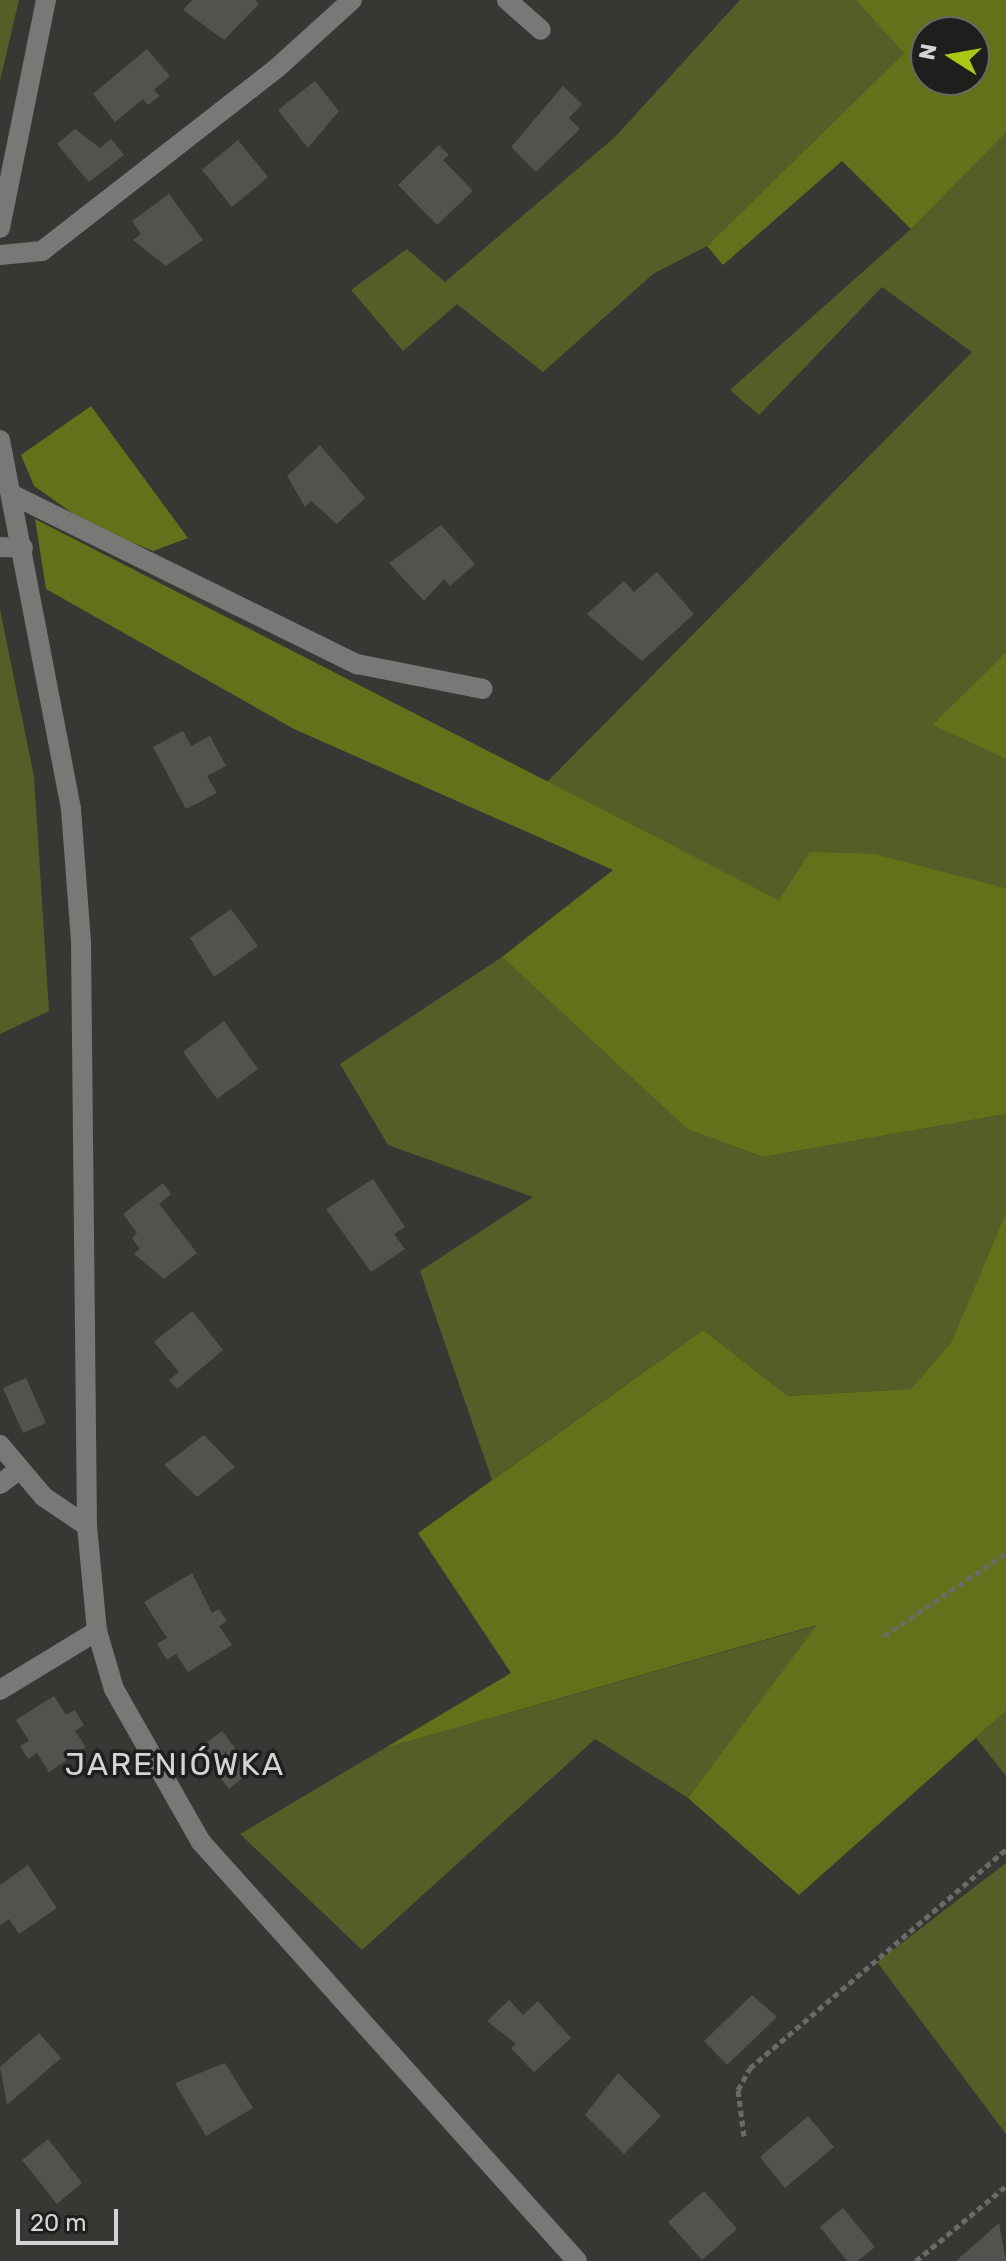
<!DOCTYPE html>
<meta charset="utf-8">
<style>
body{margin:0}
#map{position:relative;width:1006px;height:2261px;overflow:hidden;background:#363833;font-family:Rubik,sans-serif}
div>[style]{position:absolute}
.green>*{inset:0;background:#545f28}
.forest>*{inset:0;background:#62711a}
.building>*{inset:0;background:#51534e}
.path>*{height:5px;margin-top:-2.5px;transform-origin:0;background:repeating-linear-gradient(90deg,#6a6b67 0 6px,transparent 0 10px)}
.minor>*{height:20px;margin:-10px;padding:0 10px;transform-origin:10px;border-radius:10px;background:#787876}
span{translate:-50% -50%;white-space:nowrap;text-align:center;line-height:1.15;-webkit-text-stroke:7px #1e1f1d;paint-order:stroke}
.quarter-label{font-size:32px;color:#d4d5d2;letter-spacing:2px}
.north{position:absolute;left:910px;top:16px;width:80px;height:80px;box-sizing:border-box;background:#1e1f1d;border:2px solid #676865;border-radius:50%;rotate:281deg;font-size:22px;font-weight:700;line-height:32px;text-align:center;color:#d4d5d2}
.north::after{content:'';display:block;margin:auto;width:28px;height:36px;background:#abc614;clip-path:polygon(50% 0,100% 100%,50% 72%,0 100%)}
.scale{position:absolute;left:16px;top:2209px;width:102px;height:36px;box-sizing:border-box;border:4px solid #d4d5d2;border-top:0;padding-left:10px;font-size:24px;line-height:28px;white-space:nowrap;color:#d4d5d2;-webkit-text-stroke:6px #1e1f1d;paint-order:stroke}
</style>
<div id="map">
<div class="green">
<div style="clip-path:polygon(0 0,19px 0,0 81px)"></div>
<div style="clip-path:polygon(740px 0,856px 0,905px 52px,707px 246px,653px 274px,543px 372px,457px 304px,403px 351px,351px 290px,407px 249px,445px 282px,615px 137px)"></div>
<div style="clip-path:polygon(1006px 133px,1006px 652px,932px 725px,1006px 759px,1006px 888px,876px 854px,779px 900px,547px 782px,972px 352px,882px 287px,759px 415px,730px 390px,911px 229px)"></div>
<div style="clip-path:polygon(0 609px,34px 777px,49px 1011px,0 1034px)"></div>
<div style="clip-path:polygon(502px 957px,687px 1129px,763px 1157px,1006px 1114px,1006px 1213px,951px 1344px,911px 1389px,788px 1396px,703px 1330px,492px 1480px,420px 1271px,533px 1197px,388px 1145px,340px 1064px)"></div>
<div style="clip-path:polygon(819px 1625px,688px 1798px,595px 1739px,362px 1950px,240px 1834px,385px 1748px)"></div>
<div style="clip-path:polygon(1006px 1711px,1006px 1776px,976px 1738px)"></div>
<div style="clip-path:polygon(1006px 1863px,1006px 2134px,877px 1962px)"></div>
</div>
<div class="forest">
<div style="clip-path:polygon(evenodd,856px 0,1006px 0,1006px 133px,911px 229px,842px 161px,723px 265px,707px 246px,904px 53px,856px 0,926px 32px,974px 32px,974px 80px,926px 80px,926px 32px)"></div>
<div style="clip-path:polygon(91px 406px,188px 538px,153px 551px,88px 524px,34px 486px,21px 455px)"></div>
<div style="clip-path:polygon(35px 519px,779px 900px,810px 852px,876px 854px,1006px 888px,1006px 1114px,763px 1157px,687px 1129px,502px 957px,613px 870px,294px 729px,46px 589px)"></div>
<div style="clip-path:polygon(1006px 652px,1006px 759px,932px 725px)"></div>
<div style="clip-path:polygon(1006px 1213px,1006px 1711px,799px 1895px,688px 1798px,817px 1625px,385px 1748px,511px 1673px,418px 1533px,703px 1330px,788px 1396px,911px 1389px,951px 1343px)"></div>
</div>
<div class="building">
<div style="clip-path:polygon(192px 0,255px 0,259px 4px,224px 40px,183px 10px)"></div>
<div style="clip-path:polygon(147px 49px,170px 76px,154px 90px,160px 96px,148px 105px,143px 99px,115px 122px,93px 94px)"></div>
<div style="clip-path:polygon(315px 81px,339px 111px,308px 148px,278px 110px)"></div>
<div style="clip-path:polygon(563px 86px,582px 104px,569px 118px,580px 129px,536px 172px,511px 147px)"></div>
<div style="clip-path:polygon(75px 129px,100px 148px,111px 139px,124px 155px,89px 182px,57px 144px)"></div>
<div style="clip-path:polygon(238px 140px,268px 177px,232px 207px,202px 170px)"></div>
<div style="clip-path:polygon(439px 145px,449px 155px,443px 160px,473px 191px,437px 225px,398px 185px)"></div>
<div style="clip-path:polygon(169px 194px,203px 240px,166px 266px,133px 240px,141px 234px,132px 221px)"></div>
<div style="clip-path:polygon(320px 445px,365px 498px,337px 524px,311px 501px,305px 507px,287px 476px)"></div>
<div style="clip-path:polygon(441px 525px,475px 564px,450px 586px,444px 579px,424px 601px,389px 563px)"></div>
<div style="clip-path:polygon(657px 572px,694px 614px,642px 661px,587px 614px,624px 581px,634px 592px)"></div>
<div style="clip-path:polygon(183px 731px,191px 746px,210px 736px,226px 766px,207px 776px,217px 793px,186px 809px,153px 747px)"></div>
<div style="clip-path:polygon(231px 909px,258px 946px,214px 977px,190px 938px)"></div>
<div style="clip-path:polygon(224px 1021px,258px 1069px,217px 1099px,183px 1052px)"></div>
<div style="clip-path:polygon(373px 1179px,405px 1227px,394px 1234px,405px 1249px,371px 1272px,326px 1209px)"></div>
<div style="clip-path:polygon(163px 1183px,171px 1194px,159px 1204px,197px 1253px,164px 1279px,134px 1254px,140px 1249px,132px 1238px,137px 1233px,123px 1214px)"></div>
<div style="clip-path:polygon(192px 1311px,223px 1350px,177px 1389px,169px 1380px,179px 1372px,154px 1342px)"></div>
<div style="clip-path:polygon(26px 1378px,46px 1423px,23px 1433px,3px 1388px)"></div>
<div style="clip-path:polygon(204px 1435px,235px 1467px,197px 1497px,164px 1465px)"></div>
<div style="clip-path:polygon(192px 1573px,212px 1613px,219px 1609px,227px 1621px,219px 1626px,232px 1645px,188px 1672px,176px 1654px,167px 1660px,157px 1644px,167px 1638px,144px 1602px)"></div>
<div style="clip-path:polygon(54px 1696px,66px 1715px,75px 1710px,84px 1725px,75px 1731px,86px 1747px,49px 1772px,37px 1753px,28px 1759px,20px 1746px,29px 1741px,16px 1720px)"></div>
<div style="clip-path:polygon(222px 1731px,252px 1770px,229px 1789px,198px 1749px)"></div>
<div style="clip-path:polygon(28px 1865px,57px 1908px,19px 1934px,9px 1919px,0 1925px,0 1885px)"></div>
<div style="clip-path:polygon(752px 1995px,777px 2017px,727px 2065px,704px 2041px)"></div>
<div style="clip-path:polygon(509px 2000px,523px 2015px,538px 2001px,571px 2038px,534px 2072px,511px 2048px,516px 2044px,487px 2021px)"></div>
<div style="clip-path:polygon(39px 2033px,61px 2058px,7px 2105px,0 2067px)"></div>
<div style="clip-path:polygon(225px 2063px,253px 2108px,206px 2136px,175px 2083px)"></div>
<div style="clip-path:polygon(618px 2073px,661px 2116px,624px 2154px,585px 2115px)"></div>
<div style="clip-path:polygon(808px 2116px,834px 2147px,785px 2188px,760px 2157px)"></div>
<div style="clip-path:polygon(48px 2139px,82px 2183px,57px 2204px,22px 2160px)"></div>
<div style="clip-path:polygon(704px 2191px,737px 2229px,702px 2260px,668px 2222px)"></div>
<div style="clip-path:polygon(843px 2208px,875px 2247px,858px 2261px,847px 2261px,820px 2227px)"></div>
<div style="clip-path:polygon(999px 2223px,1006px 2261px,956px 2261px)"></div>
</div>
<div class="path">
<div style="left:884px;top:1636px;width:148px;rotate:-34.2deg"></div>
<div style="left:744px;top:2136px;width:46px;rotate:-97.4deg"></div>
<div style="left:738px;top:2090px;width:25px;rotate:-61deg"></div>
<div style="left:750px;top:2068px;width:337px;rotate:-40.5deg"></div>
<div style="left:916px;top:2261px;width:117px;rotate:-39.8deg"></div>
</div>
<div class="minor">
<div style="left:507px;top:0;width:45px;rotate:41.4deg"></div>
<div style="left:0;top:228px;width:233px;rotate:-78.6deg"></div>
<div style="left:0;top:255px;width:42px;rotate:-5.4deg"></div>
<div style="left:42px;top:251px;width:298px;rotate:-37.9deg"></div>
<div style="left:277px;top:68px;width:101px;rotate:-42.2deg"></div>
<div style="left:0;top:440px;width:376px;rotate:79.1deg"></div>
<div style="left:71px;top:809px;width:134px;rotate:85.7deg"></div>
<div style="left:81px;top:943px;width:583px;rotate:89.41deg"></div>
<div style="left:87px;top:1526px;width:105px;rotate:84.6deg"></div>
<div style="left:97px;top:1631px;width:60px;rotate:73.7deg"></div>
<div style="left:114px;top:1689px;width:176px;rotate:60.4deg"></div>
<div style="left:201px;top:1842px;width:563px;rotate:48.1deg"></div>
<div style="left:11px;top:494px;width:386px;rotate:26.2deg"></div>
<div style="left:357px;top:664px;width:128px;rotate:11.2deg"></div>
<div style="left:0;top:547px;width:23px;rotate:2deg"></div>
<div style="left:0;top:1445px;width:68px;rotate:49.8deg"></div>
<div style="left:44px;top:1497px;width:52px;rotate:34deg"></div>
<div style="left:0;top:1484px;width:25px;rotate:-37deg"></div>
<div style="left:0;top:1690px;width:114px;rotate:-31.3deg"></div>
</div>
<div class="quarter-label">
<span style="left:175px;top:1764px">JARENIÓWKA</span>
</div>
<div class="north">N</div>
<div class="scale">20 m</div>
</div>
